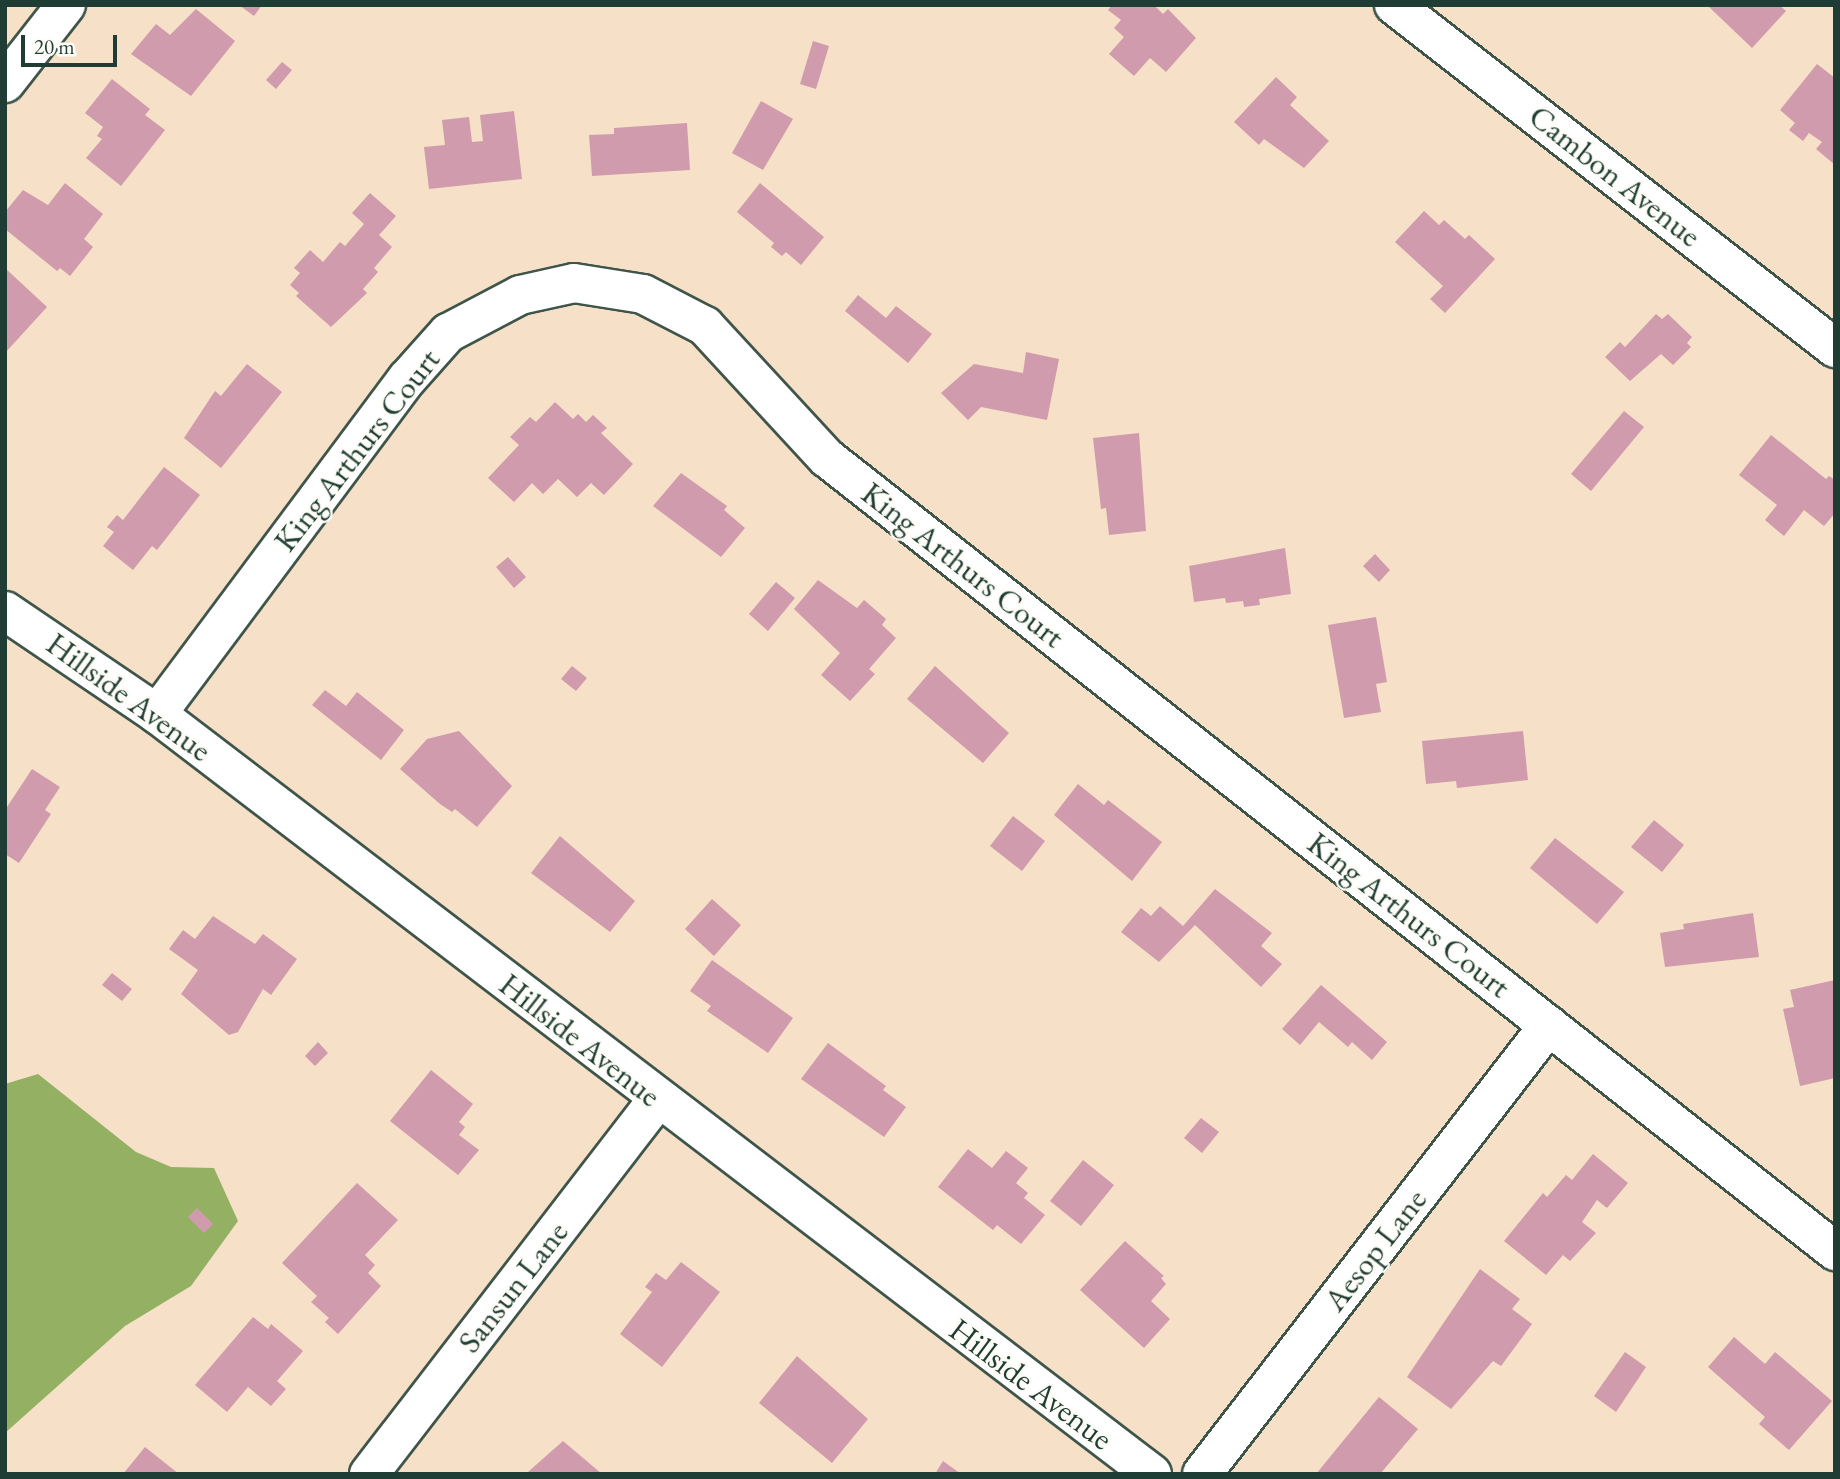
<!DOCTYPE html>
<style>
body{margin:0}
#map{position:relative;width:1840px;height:1479px;overflow:hidden;background:#f6e0c8;font-family:"EB Garamond",serif}
div>[style]{position:absolute}
.forest>*{inset:0;background:#94b163}
.building>*{inset:0;background:#d09bad}
.roads{filter:drop-shadow(2px 0 #3f554a) drop-shadow(-2px 0 #3f554a) drop-shadow(0 2px #3f554a) drop-shadow(0 -2px #3f554a)}
.minor>*{height:38px;margin:-19px;padding:0 19px;transform-origin:19px;border-radius:19px;background:#fff}
span{translate:-50% -50%;white-space:nowrap;text-align:center;line-height:1.15;-webkit-text-stroke:5px #fdfcf7;paint-order:stroke}
.street-label{font-size:32px;color:#1f3d34}
.frame{position:absolute;inset:0;border:7px solid #1f3d34;pointer-events:none}
.scale{position:absolute;left:21px;top:35px;width:96px;height:32px;box-sizing:border-box;border:4px solid #1f3d34;border-top:0;padding-left:9px;font-size:21px;line-height:24px;white-space:nowrap;color:#1f3d34;-webkit-text-stroke:5px #fdfcf7;paint-order:stroke}
</style>
<div id="map">
<div class="forest">
<div style="clip-path:polygon(38px 1074px,136px 1152px,171px 1167px,214px 1168px,238px 1221px,191px 1286px,125px 1326px,5px 1433px,5px 1084px)"></div>
</div>
<div class="building">
<div style="clip-path:polygon(239px 5px,262px 5px,254px 16px)"></div>
<div style="clip-path:polygon(1112px 5px,1154px 5px,1163px 14px,1168px 9px,1196px 38px,1166px 72px,1150px 58px,1134px 76px,1109px 54px,1124px 37px,1114px 28px,1121px 20px,1108px 10px)"></div>
<div style="clip-path:polygon(1707px 5px,1779px 5px,1786px 11px,1752px 48px)"></div>
<div style="clip-path:polygon(196px 9px,235px 41px,191px 96px,131px 54px,156px 24px,170px 35px)"></div>
<div style="clip-path:polygon(813px 41px,829px 46px,816px 89px,800px 84px)"></div>
<div style="clip-path:polygon(282px 62px,292px 70px,276px 89px,266px 80px)"></div>
<div style="clip-path:polygon(1817px 64px,1835px 78px,1835px 165px,1816px 149px,1822px 142px,1809px 133px,1803px 141px,1789px 130px,1795px 123px,1780px 110px)"></div>
<div style="clip-path:polygon(1276px 77px,1297px 97px,1290px 105px,1329px 141px,1304px 168px,1264px 139px,1259px 145px,1234px 122px)"></div>
<div style="clip-path:polygon(112px 79px,150px 109px,145px 115px,165px 130px,121px 186px,86px 158px,102px 139px,97px 136px,103px 127px,85px 113px)"></div>
<div style="clip-path:polygon(761px 101px,793px 119px,763px 170px,732px 153px)"></div>
<div style="clip-path:polygon(514px 111px,522px 179px,429px 189px,424px 147px,445px 145px,442px 120px,469px 117px,472px 142px,483px 141px,480px 115px)"></div>
<div style="clip-path:polygon(687px 123px,690px 170px,592px 176px,589px 135px,614px 134px,614px 128px)"></div>
<div style="clip-path:polygon(65px 183px,103px 214px,84px 239px,93px 247px,70px 276px,60px 268px,57px 271px,5px 229px,5px 212px,23px 190px,48px 205px)"></div>
<div style="clip-path:polygon(760px 183px,824px 237px,801px 265px,786px 252px,782px 256px,771px 247px,774px 243px,737px 212px)"></div>
<div style="clip-path:polygon(370px 193px,396px 216px,379px 235px,392px 247px,374px 268px,378px 272px,363px 289px,367px 293px,331px 327px,296px 296px,299px 293px,290px 285px,300px 273px,294px 268px,310px 250px,323px 262px,340px 242px,345px 246px,364px 224px,352px 213px)"></div>
<div style="clip-path:polygon(1424px 211px,1439px 225px,1444px 220px,1465px 239px,1469px 235px,1495px 259px,1445px 313px,1430px 299px,1443px 286px,1395px 242px)"></div>
<div style="clip-path:polygon(5px 268px,47px 307px,5px 353px)"></div>
<div style="clip-path:polygon(858px 295px,886px 318px,896px 306px,932px 334px,908px 363px,845px 311px)"></div>
<div style="clip-path:polygon(1656px 314px,1662px 319px,1668px 314px,1692px 337px,1687px 343px,1691px 347px,1673px 365px,1661px 354px,1630px 381px,1605px 357px,1620px 342px,1625px 347px)"></div>
<div style="clip-path:polygon(1026px 352px,1059px 359px,1047px 420px,981px 407px,968px 420px,941px 393px,974px 364px,1023px 373px)"></div>
<div style="clip-path:polygon(247px 364px,282px 392px,221px 468px,184px 438px,215px 391px,221px 396px)"></div>
<div style="clip-path:polygon(555px 402px,573px 419px,578px 414px,586px 422px,593px 415px,607px 428px,601px 433px,633px 464px,604px 495px,591px 483px,577px 497px,558px 479px,543px 494px,532px 483px,514px 502px,488px 478px,519px 445px,510px 437px,530px 417px,536px 422px)"></div>
<div style="clip-path:polygon(1624px 411px,1644px 427px,1591px 491px,1571px 474px)"></div>
<div style="clip-path:polygon(1139px 433px,1146px 531px,1109px 535px,1106px 508px,1101px 509px,1093px 438px)"></div>
<div style="clip-path:polygon(1771px 435px,1826px 479px,1829px 476px,1835px 480px,1835px 513px,1824px 526px,1804px 510px,1784px 536px,1765px 520px,1777px 505px,1739px 475px)"></div>
<div style="clip-path:polygon(164px 467px,200px 495px,157px 550px,152px 546px,133px 570px,103px 546px,114px 532px,107px 527px,117px 515px,123px 520px)"></div>
<div style="clip-path:polygon(681px 473px,727px 506px,724px 510px,745px 528px,721px 557px,653px 506px)"></div>
<div style="clip-path:polygon(1285px 548px,1291px 594px,1259px 599px,1260px 605px,1244px 607px,1243px 601px,1226px 603px,1225px 598px,1194px 602px,1189px 566px)"></div>
<div style="clip-path:polygon(1375px 554px,1390px 570px,1379px 582px,1363px 566px)"></div>
<div style="clip-path:polygon(508px 557px,526px 577px,514px 588px,496px 567px)"></div>
<div style="clip-path:polygon(818px 580px,857px 608px,864px 600px,886px 619px,882px 625px,896px 638px,869px 669px,875px 674px,850px 701px,821px 675px,840px 653px,794px 609px)"></div>
<div style="clip-path:polygon(776px 582px,795px 598px,768px 631px,749px 614px)"></div>
<div style="clip-path:polygon(1376px 617px,1387px 682px,1376px 684px,1381px 712px,1344px 718px,1328px 625px)"></div>
<div style="clip-path:polygon(572px 666px,587px 678px,576px 691px,561px 679px)"></div>
<div style="clip-path:polygon(935px 666px,1009px 733px,983px 763px,907px 699px)"></div>
<div style="clip-path:polygon(325px 690px,346px 706px,357px 692px,404px 730px,381px 760px,312px 705px)"></div>
<div style="clip-path:polygon(459px 731px,512px 786px,477px 827px,455px 809px,452px 812px,440px 804px,400px 769px,427px 739px)"></div>
<div style="clip-path:polygon(1523px 731px,1528px 780px,1457px 788px,1456px 781px,1426px 784px,1422px 741px)"></div>
<div style="clip-path:polygon(32px 769px,60px 787px,45px 810px,51px 814px,19px 863px,5px 854px,5px 810px)"></div>
<div style="clip-path:polygon(1078px 784px,1104px 805px,1108px 800px,1162px 842px,1132px 881px,1054px 815px)"></div>
<div style="clip-path:polygon(1013px 816px,1045px 841px,1022px 871px,990px 846px)"></div>
<div style="clip-path:polygon(1654px 820px,1684px 845px,1662px 872px,1631px 847px)"></div>
<div style="clip-path:polygon(560px 836px,635px 901px,610px 932px,531px 873px)"></div>
<div style="clip-path:polygon(1555px 838px,1624px 892px,1597px 924px,1530px 868px)"></div>
<div style="clip-path:polygon(1215px 889px,1272px 933px,1261px 946px,1282px 964px,1261px 987px,1195px 925px,1159px 962px,1121px 932px,1141px 908px,1151px 916px,1160px 906px,1183px 926px)"></div>
<div style="clip-path:polygon(712px 899px,741px 925px,714px 956px,685px 929px)"></div>
<div style="clip-path:polygon(1753px 913px,1759px 957px,1665px 967px,1660px 933px,1684px 929px,1683px 924px)"></div>
<div style="clip-path:polygon(213px 916px,255px 944px,263px 934px,297px 959px,271px 995px,263px 989px,238px 1032px,229px 1035px,181px 994px,198px 970px,169px 949px,183px 930px,195px 939px)"></div>
<div style="clip-path:polygon(712px 960px,793px 1018px,768px 1053px,707px 1011px,711px 1006px,690px 991px)"></div>
<div style="clip-path:polygon(112px 973px,132px 989px,122px 1001px,102px 985px)"></div>
<div style="clip-path:polygon(1835px 980px,1835px 1078px,1800px 1086px,1783px 1009px,1794px 1007px,1790px 990px)"></div>
<div style="clip-path:polygon(1321px 985px,1387px 1042px,1372px 1060px,1352px 1042px,1348px 1047px,1319px 1022px,1300px 1045px,1282px 1029px)"></div>
<div style="clip-path:polygon(318px 1042px,328px 1053px,315px 1066px,305px 1056px)"></div>
<div style="clip-path:polygon(828px 1043px,886px 1086px,883px 1090px,906px 1107px,884px 1137px,801px 1079px)"></div>
<div style="clip-path:polygon(431px 1070px,473px 1104px,459px 1122px,465px 1127px,459px 1135px,479px 1150px,458px 1175px,390px 1121px)"></div>
<div style="clip-path:polygon(1201px 1118px,1219px 1132px,1202px 1153px,1184px 1138px)"></div>
<div style="clip-path:polygon(968px 1149px,992px 1168px,1006px 1151px,1028px 1168px,1016px 1183px,1028px 1193px,1024px 1198px,1045px 1215px,1021px 1244px,997px 1225px,993px 1230px,938px 1187px)"></div>
<div style="clip-path:polygon(1593px 1154px,1628px 1183px,1607px 1208px,1597px 1200px,1582px 1222px,1596px 1233px,1570px 1261px,1563px 1255px,1546px 1275px,1504px 1241px,1543px 1193px,1547px 1197px,1566px 1175px,1572px 1180px)"></div>
<div style="clip-path:polygon(1083px 1160px,1114px 1185px,1081px 1226px,1050px 1201px)"></div>
<div style="clip-path:polygon(357px 1183px,398px 1220px,365px 1255px,375px 1265px,368px 1273px,381px 1286px,338px 1334px,325px 1322px,329px 1318px,311px 1302px,317px 1296px,282px 1263px)"></div>
<div style="clip-path:polygon(197px 1208px,213px 1224px,204px 1233px,188px 1217px)"></div>
<div style="clip-path:polygon(1125px 1241px,1164px 1276px,1161px 1278px,1166px 1284px,1151px 1301px,1170px 1319px,1144px 1348px,1080px 1290px)"></div>
<div style="clip-path:polygon(681px 1262px,720px 1292px,662px 1367px,620px 1334px,652px 1292px,645px 1287px,656px 1273px,666px 1280px)"></div>
<div style="clip-path:polygon(1480px 1269px,1520px 1299px,1512px 1309px,1532px 1324px,1501px 1366px,1493px 1361px,1451px 1409px,1407px 1377px)"></div>
<div style="clip-path:polygon(253px 1317px,268px 1329px,271px 1324px,303px 1351px,277px 1381px,286px 1389px,271px 1406px,248px 1387px,227px 1412px,195px 1385px)"></div>
<div style="clip-path:polygon(1734px 1337px,1765px 1364px,1775px 1352px,1832px 1401px,1789px 1450px,1759px 1424px,1765px 1417px,1708px 1367px)"></div>
<div style="clip-path:polygon(1625px 1352px,1646px 1367px,1616px 1412px,1594px 1396px)"></div>
<div style="clip-path:polygon(797px 1356px,868px 1419px,832px 1463px,759px 1403px)"></div>
<div style="clip-path:polygon(1379px 1397px,1418px 1429px,1380px 1474px,1316px 1474px)"></div>
<div style="clip-path:polygon(563px 1441px,602px 1474px,528px 1472px)"></div>
<div style="clip-path:polygon(145px 1447px,179px 1474px,123px 1474px)"></div>
<div style="clip-path:polygon(943px 1461px,961px 1474px,935px 1474px)"></div>
</div>
<div class="roads">
<div class="minor">
<div style="left:1394px;top:5px;width:559px;rotate:37.87deg"></div>
<div style="left:5px;top:83px;width:99px;rotate:-52deg"></div>
<div style="left:5px;top:611px;width:184px;rotate:34.1deg"></div>
<div style="left:157px;top:714px;width:1252px;rotate:37.37deg"></div>
<div style="left:157px;top:714px;width:418px;rotate:-53.3deg"></div>
<div style="left:407px;top:379px;width:62px;rotate:-48.3deg"></div>
<div style="left:448px;top:333px;width:81px;rotate:-27.8deg"></div>
<div style="left:520px;top:295px;width:55px;rotate:-12.5deg"></div>
<div style="left:574px;top:283px;width:70px;rotate:9.1deg"></div>
<div style="left:643px;top:294px;width:70px;rotate:27.3deg"></div>
<div style="left:705px;top:326px;width:180px;rotate:47.3deg"></div>
<div style="left:827px;top:458px;width:1283px;rotate:38.19deg"></div>
<div style="left:369px;top:1474px;width:472px;rotate:-52.4deg"></div>
<div style="left:1202px;top:1474px;width:567px;rotate:-52.3deg"></div>
</div>
</div>
<div class="street-label">
<span style="left:1615px;top:176px;rotate:38deg">Cambon Avenue</span>
<span style="left:357px;top:450px;rotate:-52deg">King Arthurs Court</span>
<span style="left:963px;top:565px;rotate:38deg">King Arthurs Court</span>
<span style="left:129px;top:697px;rotate:36deg">Hillside Avenue</span>
<span style="left:1409px;top:915px;rotate:38deg">King Arthurs Court</span>
<span style="left:580px;top:1040px;rotate:38deg">Hillside Avenue</span>
<span style="left:1375px;top:1250px;rotate:-52deg">Aesop Lane</span>
<span style="left:513px;top:1287px;rotate:-52deg">Sansun Lane</span>
<span style="left:1031px;top:1384px;rotate:37deg">Hillside Avenue</span>
</div>
<div class="frame"></div>
<div class="scale">20 m</div>
</div>
